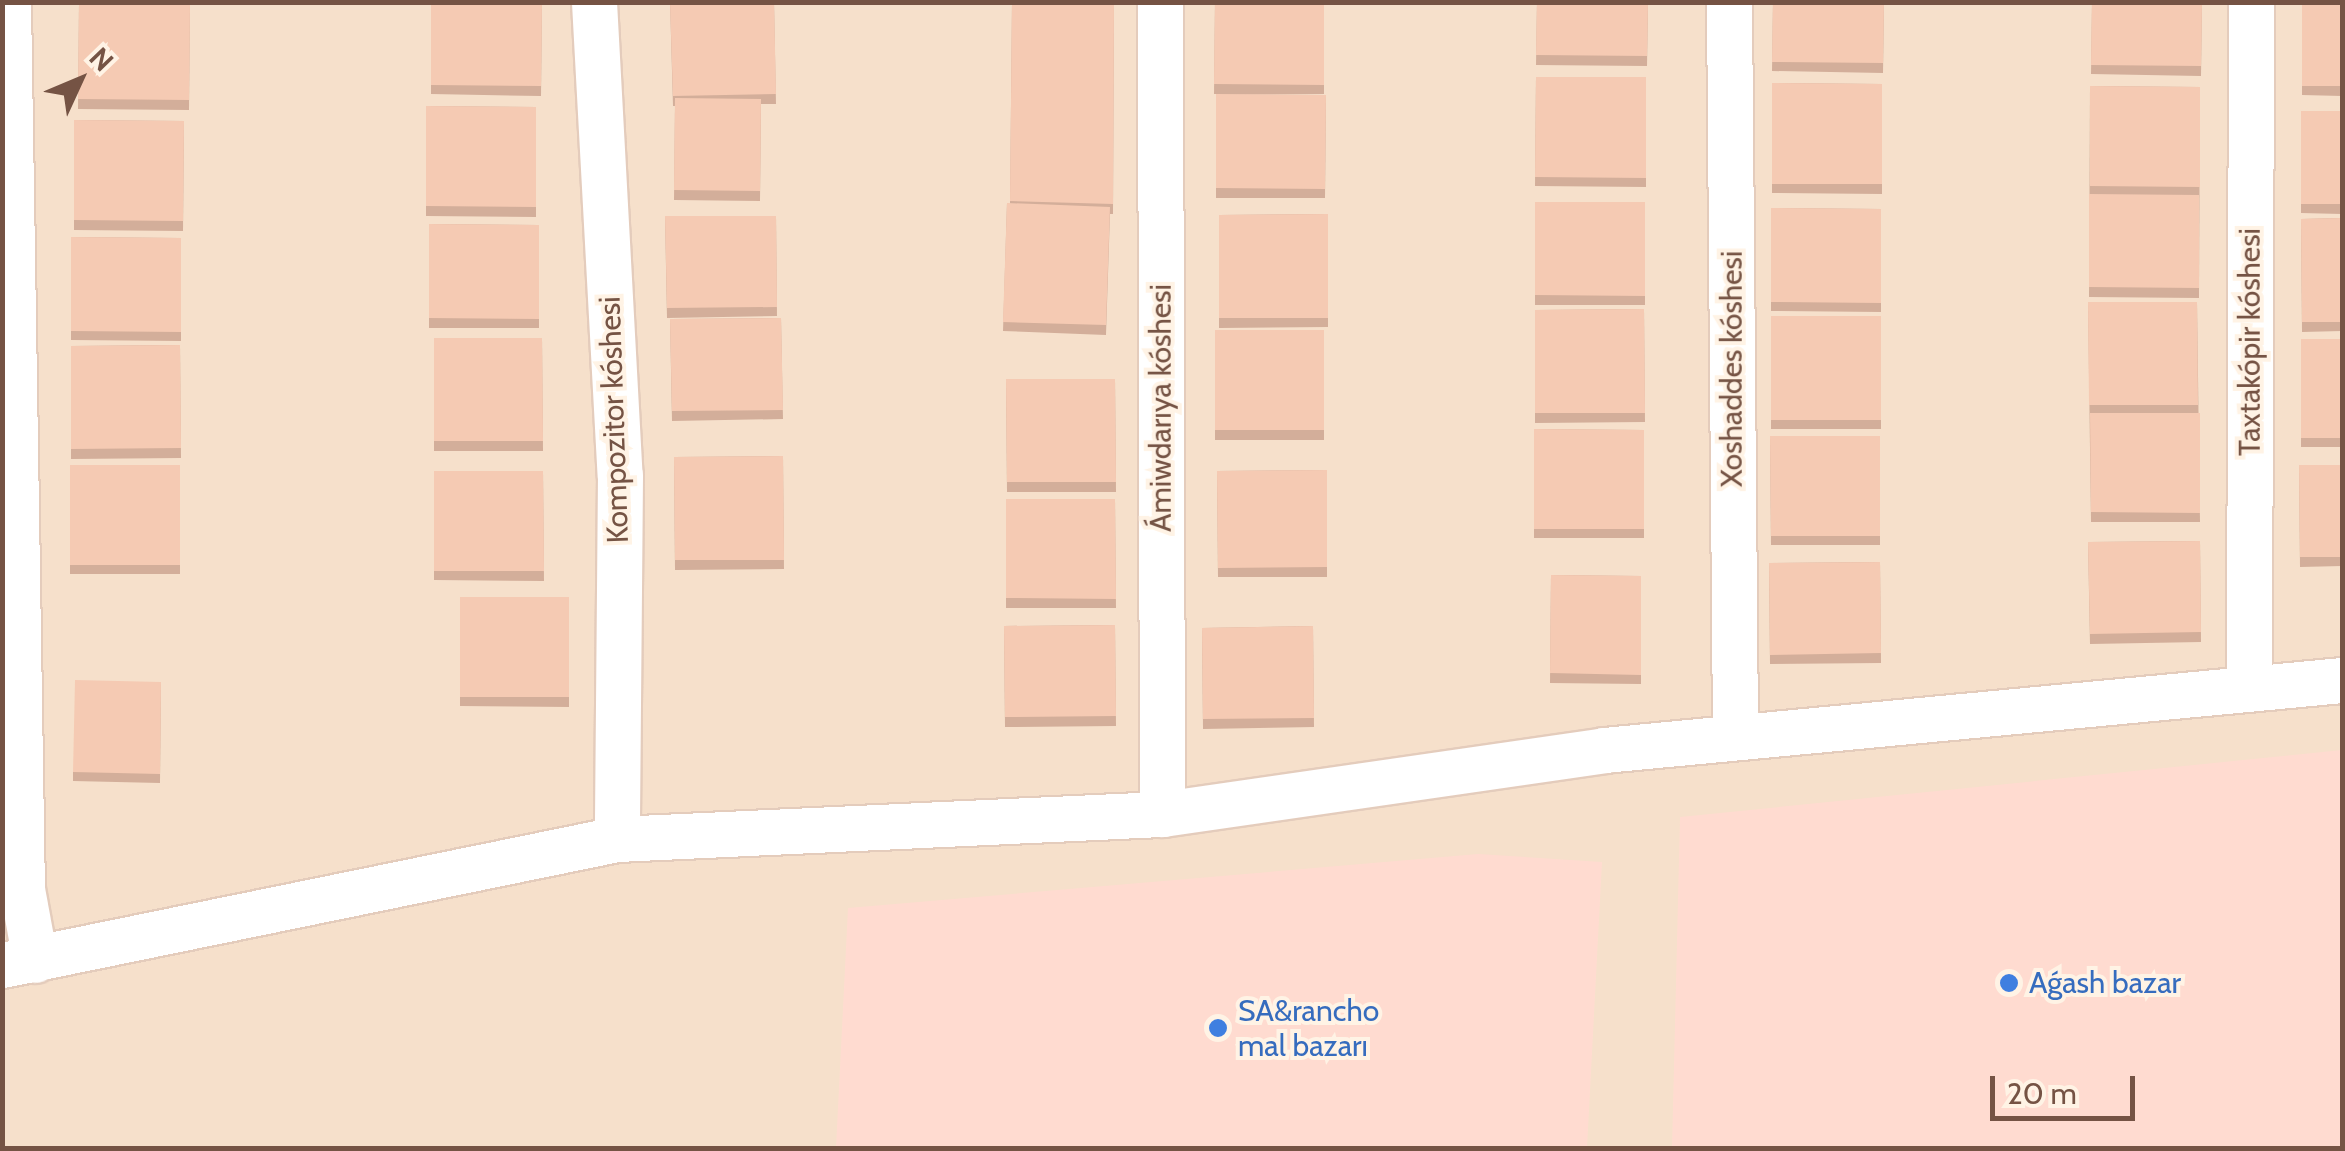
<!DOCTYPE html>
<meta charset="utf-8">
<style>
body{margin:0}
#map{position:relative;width:2345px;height:1151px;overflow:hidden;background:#feefdd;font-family:Cabin,sans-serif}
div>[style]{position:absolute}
.residential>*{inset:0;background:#f6e0cb}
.commercial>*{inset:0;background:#ffdbd0}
.roads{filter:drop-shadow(2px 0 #e4ccbc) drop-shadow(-2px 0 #e4ccbc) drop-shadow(0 2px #e4ccbc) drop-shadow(0 -2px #e4ccbc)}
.minor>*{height:45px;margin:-22.5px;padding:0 22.5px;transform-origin:22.5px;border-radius:22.5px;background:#fff}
.wall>*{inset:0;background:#d3ae9a}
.building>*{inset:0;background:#f5cab3}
.dots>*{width:28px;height:28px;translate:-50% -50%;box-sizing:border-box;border:5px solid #fff3e5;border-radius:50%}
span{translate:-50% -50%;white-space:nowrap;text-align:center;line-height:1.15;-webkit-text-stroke:8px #fff3e5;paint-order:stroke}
.street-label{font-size:30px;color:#755344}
.shop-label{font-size:30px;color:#366cbe}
.left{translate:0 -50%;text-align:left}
.frame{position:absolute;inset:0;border:5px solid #755344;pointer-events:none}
.north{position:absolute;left:30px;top:30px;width:100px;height:100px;-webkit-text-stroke:8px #fff3e5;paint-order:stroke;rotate:46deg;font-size:28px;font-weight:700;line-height:40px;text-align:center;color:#755344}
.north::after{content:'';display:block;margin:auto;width:35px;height:45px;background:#755344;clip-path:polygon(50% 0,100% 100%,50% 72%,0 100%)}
.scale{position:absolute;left:1990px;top:1076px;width:145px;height:45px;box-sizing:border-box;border:5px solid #755344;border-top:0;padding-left:12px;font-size:30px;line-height:35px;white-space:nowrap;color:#755344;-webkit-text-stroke:8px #fff3e5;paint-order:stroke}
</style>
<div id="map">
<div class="residential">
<div style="clip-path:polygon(3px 3px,2342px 3px,2342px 1148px,3px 1148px)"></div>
</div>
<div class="commercial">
<div style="clip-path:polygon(2342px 750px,2342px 1148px,1672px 1148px,1680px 817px)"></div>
<div style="clip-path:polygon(1478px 854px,1602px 862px,1587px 1148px,836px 1148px,848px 908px)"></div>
</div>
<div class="roads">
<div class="minor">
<div style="left:8px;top:2px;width:887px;rotate:89.1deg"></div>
<div style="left:22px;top:889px;width:72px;rotate:79.6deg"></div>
<div style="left:594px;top:2px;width:474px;rotate:86.9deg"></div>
<div style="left:620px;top:475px;width:364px;rotate:90.5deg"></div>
<div style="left:1160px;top:2px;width:812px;rotate:89.86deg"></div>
<div style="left:1729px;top:2px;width:734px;rotate:89.53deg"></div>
<div style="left:2249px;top:682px;width:680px;rotate:-89.83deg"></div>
<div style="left:2px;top:965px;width:628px;rotate:-11.58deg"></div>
<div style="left:617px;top:839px;width:546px;rotate:-2.63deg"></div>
<div style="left:1162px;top:814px;width:447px;rotate:-8.2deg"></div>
<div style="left:1604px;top:750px;width:741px;rotate:-5.42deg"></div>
</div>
</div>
<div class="wall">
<div style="clip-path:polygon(431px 2px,542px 2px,541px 96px,431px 94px)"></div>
<div style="clip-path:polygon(670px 2px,774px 2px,776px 104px,761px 104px,760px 201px,674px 200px,675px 106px,673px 106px)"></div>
<div style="clip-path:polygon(1012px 2px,1114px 2px,1113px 214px,1110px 214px,1106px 335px,1003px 331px,1007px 203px,1010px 204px)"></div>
<div style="clip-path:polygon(1215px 2px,1324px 2px,1324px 94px,1214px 94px)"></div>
<div style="clip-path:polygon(1537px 2px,1648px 2px,1647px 66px,1536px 65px)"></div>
<div style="clip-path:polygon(1773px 2px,1884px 2px,1883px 73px,1772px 71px)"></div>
<div style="clip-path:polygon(2092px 2px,2202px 2px,2201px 76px,2091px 74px)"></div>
<div style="clip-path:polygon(2302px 2px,2342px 2px,2342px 96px,2302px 95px)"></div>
<div style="clip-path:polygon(79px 3px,190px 4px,189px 110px,78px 109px)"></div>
<div style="clip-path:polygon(1536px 77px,1646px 77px,1646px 187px,1535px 186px)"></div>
<div style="clip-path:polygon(1772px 83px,1882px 84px,1882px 194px,1772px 193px)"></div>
<div style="clip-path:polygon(2090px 86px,2200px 87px,2199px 298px,2089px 297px)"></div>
<div style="clip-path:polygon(1216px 94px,1326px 95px,1325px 198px,1216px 198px)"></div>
<div style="clip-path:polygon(426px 106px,536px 107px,536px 217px,426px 216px)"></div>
<div style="clip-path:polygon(2301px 111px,2342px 111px,2342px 214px,2301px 213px)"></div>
<div style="clip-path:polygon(74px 120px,184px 121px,183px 231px,74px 230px)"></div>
<div style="clip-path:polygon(1535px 202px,1645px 202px,1645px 305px,1535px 305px)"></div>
<div style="clip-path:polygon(1771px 208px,1881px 209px,1881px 312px,1771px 311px)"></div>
<div style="clip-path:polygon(1328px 214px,1328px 327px,1219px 328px,1219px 215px)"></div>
<div style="clip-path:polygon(665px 216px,776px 216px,777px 316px,667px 318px)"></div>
<div style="clip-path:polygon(2342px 218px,2342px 331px,2302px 332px,2301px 219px)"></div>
<div style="clip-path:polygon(429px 224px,539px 225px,539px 328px,429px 328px)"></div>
<div style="clip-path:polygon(71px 237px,181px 238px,181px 341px,71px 340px)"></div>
<div style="clip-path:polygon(2088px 302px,2197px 302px,2200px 522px,2091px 522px)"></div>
<div style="clip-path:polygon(1644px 309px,1645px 422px,1535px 423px,1535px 310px)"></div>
<div style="clip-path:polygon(1771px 316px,1881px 316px,1881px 429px,1771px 429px)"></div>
<div style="clip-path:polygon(781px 318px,783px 419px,672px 421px,670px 319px)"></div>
<div style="clip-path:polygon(1215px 330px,1324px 330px,1324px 440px,1215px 440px)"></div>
<div style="clip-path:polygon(434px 338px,542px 338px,543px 451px,434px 451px)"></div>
<div style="clip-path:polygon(2301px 339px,2342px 339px,2342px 447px,2301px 447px)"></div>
<div style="clip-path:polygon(180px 345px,181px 458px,71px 459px,71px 346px)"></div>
<div style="clip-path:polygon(1006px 379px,1115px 379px,1116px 492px,1007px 492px)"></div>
<div style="clip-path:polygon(1534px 429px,1644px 430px,1644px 538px,1534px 538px)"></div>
<div style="clip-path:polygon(1770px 436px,1880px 436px,1880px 545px,1771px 545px)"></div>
<div style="clip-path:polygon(783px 456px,784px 569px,675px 570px,674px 457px)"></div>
<div style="clip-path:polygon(70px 465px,180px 465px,180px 574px,70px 574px)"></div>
<div style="clip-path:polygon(2299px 465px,2342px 465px,2342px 566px,2300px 567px)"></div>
<div style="clip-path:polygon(1327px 470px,1327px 577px,1218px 577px,1217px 471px)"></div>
<div style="clip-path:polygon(434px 471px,543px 471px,544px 581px,434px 580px)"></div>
<div style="clip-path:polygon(1006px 499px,1115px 499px,1116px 608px,1006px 608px)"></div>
<div style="clip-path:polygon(2200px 541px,2201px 642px,2090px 644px,2088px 542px)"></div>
<div style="clip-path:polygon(1880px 562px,1881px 663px,1770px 664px,1769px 563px)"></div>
<div style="clip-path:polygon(1551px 575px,1641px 576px,1641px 684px,1550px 683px)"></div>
<div style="clip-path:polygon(460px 597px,569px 597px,569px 707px,460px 706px)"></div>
<div style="clip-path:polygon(1115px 625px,1116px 726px,1005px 727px,1004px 626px)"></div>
<div style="clip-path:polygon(1313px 626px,1314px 727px,1203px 729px,1202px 628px)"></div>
<div style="clip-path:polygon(161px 682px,160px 783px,73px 781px,73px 772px)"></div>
</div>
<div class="building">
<div style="clip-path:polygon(431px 2px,542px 2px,541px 86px,431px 85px)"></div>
<div style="clip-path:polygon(670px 2px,774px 2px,776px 94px,673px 96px)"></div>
<div style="clip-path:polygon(1012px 2px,1114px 2px,1113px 204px,1010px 201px)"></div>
<div style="clip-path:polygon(1215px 2px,1324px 2px,1324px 85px,1214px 84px)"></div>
<div style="clip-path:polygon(1537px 2px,1648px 2px,1647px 56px,1536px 55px)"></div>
<div style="clip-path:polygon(1773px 2px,1884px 2px,1883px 63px,1772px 62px)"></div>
<div style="clip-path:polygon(2092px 2px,2202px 2px,2201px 66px,2091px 65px)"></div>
<div style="clip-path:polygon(2302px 2px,2342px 2px,2342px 86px,2302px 86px)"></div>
<div style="clip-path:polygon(79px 3px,190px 4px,189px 100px,78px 99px)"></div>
<div style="clip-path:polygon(1536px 77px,1646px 77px,1646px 178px,1535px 177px)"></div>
<div style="clip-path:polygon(1772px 83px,1882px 84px,1882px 184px,1772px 184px)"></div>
<div style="clip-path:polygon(2090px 86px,2200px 87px,2200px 187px,2090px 186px)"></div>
<div style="clip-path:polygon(1216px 94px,1326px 95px,1325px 189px,1216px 188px)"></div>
<div style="clip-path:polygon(675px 98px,761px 99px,760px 191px,674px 190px)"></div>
<div style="clip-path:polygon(426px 106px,536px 107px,536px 207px,426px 206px)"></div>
<div style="clip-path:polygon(2301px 111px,2342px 111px,2342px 204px,2301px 204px)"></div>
<div style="clip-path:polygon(74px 120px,184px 121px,183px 221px,74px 220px)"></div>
<div style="clip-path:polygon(2089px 194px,2199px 195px,2199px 288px,2089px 287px)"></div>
<div style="clip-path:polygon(1535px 202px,1645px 202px,1645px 296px,1535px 295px)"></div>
<div style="clip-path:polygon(1007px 203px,1110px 207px,1106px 325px,1003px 322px)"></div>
<div style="clip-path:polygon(1771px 208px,1881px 209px,1881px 303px,1771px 302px)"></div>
<div style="clip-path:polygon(1328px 214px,1328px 318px,1219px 318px,1219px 215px)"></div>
<div style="clip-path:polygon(665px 216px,776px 216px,777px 307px,667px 308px)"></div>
<div style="clip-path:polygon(2342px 218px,2342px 322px,2302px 322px,2301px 219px)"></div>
<div style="clip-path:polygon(429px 224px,539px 225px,539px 319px,429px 318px)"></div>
<div style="clip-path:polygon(71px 237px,181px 238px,181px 332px,71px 331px)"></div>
<div style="clip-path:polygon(2088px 302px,2197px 302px,2198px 405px,2089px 405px)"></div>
<div style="clip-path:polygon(1644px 309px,1645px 413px,1535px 413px,1535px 310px)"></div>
<div style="clip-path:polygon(1771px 316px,1881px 316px,1881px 420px,1771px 420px)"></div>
<div style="clip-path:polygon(781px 318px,783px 410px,672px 411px,670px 319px)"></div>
<div style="clip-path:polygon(1215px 330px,1324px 330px,1324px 430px,1215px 430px)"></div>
<div style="clip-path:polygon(434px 338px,542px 338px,543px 441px,434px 441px)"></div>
<div style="clip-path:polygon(2301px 339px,2342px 339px,2342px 438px,2301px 438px)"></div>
<div style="clip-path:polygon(180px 345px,181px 448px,71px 449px,71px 346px)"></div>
<div style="clip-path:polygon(1006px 379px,1115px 379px,1116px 482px,1007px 482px)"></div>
<div style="clip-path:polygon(2090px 413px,2200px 413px,2200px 513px,2091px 512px)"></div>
<div style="clip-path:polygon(1534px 429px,1644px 430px,1644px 529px,1534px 529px)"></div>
<div style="clip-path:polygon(1770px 436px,1880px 436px,1880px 536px,1771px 536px)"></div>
<div style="clip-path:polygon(783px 456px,784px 560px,675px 560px,674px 457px)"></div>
<div style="clip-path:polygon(70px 465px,180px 465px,180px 565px,70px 565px)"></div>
<div style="clip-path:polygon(2299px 465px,2342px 465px,2342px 557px,2300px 557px)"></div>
<div style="clip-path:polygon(1327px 470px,1327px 567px,1218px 568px,1217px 471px)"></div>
<div style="clip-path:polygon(434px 471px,543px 471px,544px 571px,434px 571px)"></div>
<div style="clip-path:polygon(1006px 499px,1115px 499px,1116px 599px,1006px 598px)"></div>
<div style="clip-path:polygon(2200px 541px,2201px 632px,2090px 634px,2088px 542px)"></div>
<div style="clip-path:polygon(1880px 562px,1881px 653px,1770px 655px,1769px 563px)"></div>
<div style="clip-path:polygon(1551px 575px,1641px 576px,1641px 675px,1550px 673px)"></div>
<div style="clip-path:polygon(460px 597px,569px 597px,569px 697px,460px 697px)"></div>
<div style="clip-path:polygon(1115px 625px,1116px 716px,1005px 717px,1004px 626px)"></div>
<div style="clip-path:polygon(1313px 626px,1314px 718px,1203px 719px,1202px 628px)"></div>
<div style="clip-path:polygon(75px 680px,161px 682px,160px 774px,73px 772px)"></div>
</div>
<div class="dots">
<div style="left:2009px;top:983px;background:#3f7fe0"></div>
<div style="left:1218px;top:1028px;background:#3f7fe0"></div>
</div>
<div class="street-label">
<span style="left:2250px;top:342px;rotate:-90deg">Taxtakópir kóshesi</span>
<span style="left:1732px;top:369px;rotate:-90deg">Xoshaddes kóshesi</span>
<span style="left:1161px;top:408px;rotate:-90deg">Ámiwdarıya kóshesi</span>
<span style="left:614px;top:420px;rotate:-92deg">Kompozitor kóshesi</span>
</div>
<div class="shop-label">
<span class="left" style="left:2029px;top:983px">Aǵash bazar</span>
<span class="left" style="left:1238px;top:1028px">SA&amp;rancho<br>mal bazarı</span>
</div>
<div class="frame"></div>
<div class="north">N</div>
<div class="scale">20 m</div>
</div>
